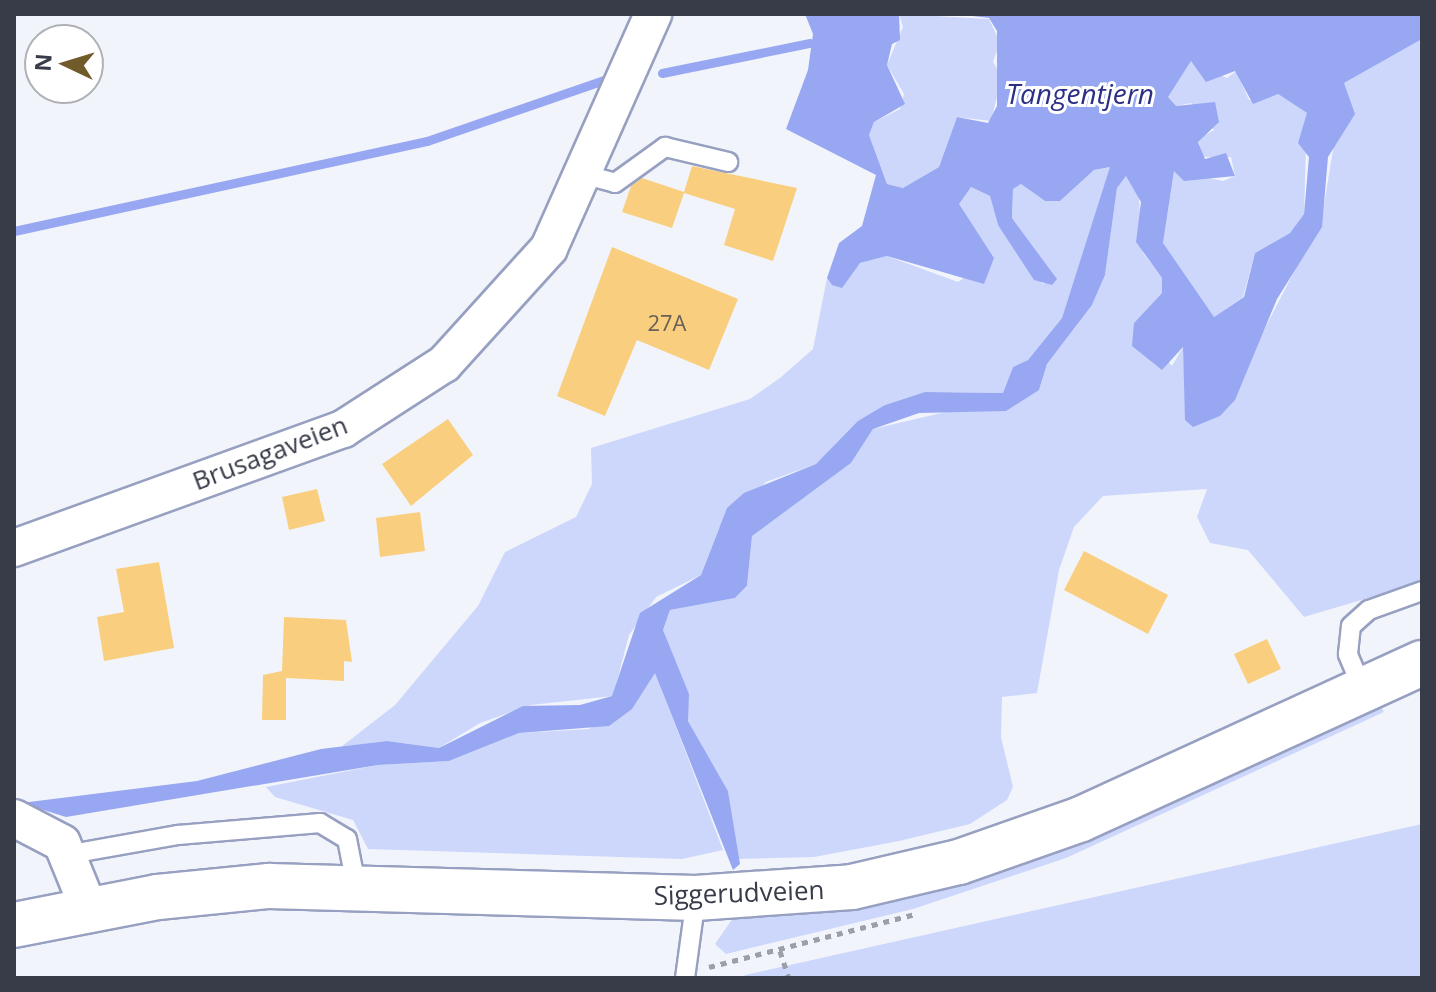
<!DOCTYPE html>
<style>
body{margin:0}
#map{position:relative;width:1436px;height:992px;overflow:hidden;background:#f2f4fb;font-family:"Open Sans",sans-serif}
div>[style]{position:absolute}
.green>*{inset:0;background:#cdd7fc}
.water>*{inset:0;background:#97a7f1}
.stream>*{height:9px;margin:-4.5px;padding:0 4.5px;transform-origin:4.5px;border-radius:4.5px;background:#97a7f1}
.building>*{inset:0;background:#f9cf7f}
.path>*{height:5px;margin-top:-2.5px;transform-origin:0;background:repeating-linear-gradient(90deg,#9c9fa8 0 6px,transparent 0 12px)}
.roads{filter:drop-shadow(2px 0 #97a0c0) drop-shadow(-2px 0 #97a0c0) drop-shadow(0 2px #97a0c0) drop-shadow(0 -2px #97a0c0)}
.service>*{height:18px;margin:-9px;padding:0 9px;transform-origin:9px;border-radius:9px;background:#fff}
.minor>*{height:36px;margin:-18px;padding:0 18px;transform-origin:18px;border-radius:18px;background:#fff}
.secondary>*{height:44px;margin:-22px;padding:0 22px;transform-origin:22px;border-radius:22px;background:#fff}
span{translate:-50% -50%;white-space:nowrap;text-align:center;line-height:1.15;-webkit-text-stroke:6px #fff;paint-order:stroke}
.number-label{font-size:22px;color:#686156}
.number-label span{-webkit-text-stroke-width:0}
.street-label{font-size:26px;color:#383c49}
.water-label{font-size:28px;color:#2b3085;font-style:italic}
.frame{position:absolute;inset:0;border:16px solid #383c49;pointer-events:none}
.north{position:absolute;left:24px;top:24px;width:80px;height:80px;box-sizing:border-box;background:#fff;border:2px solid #afb1b6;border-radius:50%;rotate:274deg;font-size:22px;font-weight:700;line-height:32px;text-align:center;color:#383c49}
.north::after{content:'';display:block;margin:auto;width:28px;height:36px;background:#725b2b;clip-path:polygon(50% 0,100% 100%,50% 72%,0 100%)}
</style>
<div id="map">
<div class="green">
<div style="clip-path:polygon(899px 14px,989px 19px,1000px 42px,993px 62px,1002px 77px,991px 121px,957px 117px,939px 167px,903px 188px,887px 184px,869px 135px,874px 122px,900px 109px,904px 94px,887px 65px,903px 27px)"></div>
<div style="clip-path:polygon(1422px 39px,1422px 582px,1304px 617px,1248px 550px,1210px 543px,1197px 517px,1207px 489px,1103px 496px,1074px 527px,1059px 570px,1037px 693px,1002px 697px,1001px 737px,1013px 787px,1007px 800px,970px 824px,899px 841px,814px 857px,738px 859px,728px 791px,688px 721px,684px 683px,663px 630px,670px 610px,735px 598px,747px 587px,752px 536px,851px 463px,873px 429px,1039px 390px,1047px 364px,1092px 305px,1105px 275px,1117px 188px,1126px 176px,1138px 187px,1143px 253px,1162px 278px,1162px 293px,1134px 323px,1172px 366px,1183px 347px,1186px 420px,1220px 416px,1322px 217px,1344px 83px)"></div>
<div style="clip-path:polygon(1191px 61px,1227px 78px,1236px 71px,1249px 100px,1278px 94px,1307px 113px,1304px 214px,1290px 233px,1255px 253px,1243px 297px,1214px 317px,1205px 314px,1163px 243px,1174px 171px,1223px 181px,1235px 176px,1231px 157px,1203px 157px,1198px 139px,1214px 130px,1191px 103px,1176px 106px,1167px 97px)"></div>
<div style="clip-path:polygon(1111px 167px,1062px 318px,1028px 360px,1013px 367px,1003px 393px,925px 392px,885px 405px,816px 464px,766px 482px,719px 528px,701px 575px,656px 597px,629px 635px,613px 696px,531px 705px,480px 723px,439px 748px,387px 741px,341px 747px,395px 705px,478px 606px,505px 552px,576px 517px,592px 484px,591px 448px,750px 399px,780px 378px,813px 349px,827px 278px,832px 285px,860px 263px,887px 256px,958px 282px,994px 258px,958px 204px,971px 187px,990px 196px,998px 225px,1043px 284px,1054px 275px,1012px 218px,1013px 189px,1021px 184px,1045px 201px,1060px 201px,1094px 170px)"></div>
<div style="clip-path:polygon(655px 672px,723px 850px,682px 859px,368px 849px,353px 820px,275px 797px,266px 787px,378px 765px,449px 761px,519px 733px,589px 729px,642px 693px)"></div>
<div style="clip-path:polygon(1378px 701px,1384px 712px,1066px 858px,913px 909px,726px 954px,715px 944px,733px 918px,831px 910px)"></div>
<div style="clip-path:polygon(1422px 824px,1422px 978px,743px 978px,745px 975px)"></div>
</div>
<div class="water">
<div style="clip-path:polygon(evenodd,805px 14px,899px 14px,900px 40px,892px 44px,887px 65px,905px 104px,874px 122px,869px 135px,887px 184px,903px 188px,939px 167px,957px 117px,988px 123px,997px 106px,997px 31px,989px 18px,956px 14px,1422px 14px,1422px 39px,1344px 83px,1355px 114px,1328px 157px,1322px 227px,1277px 299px,1235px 400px,1220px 416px,1193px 427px,1185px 420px,1183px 347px,1162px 370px,1132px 346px,1134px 323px,1162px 293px,1162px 278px,1136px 242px,1141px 202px,1126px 176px,1117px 188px,1105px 275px,1092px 305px,1047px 364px,1039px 390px,1006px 411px,919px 413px,873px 429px,851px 463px,752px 536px,747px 586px,735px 598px,670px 610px,663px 630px,689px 694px,688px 721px,728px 791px,740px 864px,733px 870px,655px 673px,632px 709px,609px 726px,519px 733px,449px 761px,378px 765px,66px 817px,21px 803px,197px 781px,321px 749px,387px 741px,439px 748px,523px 706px,580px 705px,612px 696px,640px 613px,701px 575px,727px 508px,744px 493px,816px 464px,858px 421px,885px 405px,925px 392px,1003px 393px,1013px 367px,1028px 360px,1062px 318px,1110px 167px,1094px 170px,1060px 201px,1045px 201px,1021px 184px,1013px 189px,1012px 218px,1057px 279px,1052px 285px,1034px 280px,998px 225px,990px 196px,971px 187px,959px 204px,994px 258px,984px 284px,887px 256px,860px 263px,842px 288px,832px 285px,827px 278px,839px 243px,862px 226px,876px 175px,786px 129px,808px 70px,813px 34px,805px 14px,1191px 61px,1206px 82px,1235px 71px,1253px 104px,1278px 94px,1307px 113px,1298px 143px,1309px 157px,1304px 214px,1290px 233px,1255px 253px,1244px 297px,1214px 317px,1163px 243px,1174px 171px,1184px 181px,1235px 176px,1226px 153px,1205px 159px,1198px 142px,1219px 122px,1215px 102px,1176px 106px,1168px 97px,1191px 61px)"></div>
</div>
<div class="stream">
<div style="left:662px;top:73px;width:151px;rotate:-11.5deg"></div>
<div style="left:14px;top:231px;width:423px;rotate:-12.3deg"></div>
<div style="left:427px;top:141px;width:194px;rotate:-19deg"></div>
</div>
<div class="building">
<div style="clip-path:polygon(692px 166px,797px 188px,773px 261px,724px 245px,735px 209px,684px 193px,672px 228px,622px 212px,631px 186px,642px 178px,684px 192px)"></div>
<div style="clip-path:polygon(612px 247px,738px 299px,709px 370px,637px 340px,605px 416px,557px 396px)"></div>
<div style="clip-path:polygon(448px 419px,473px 455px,411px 506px,382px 464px)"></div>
<div style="clip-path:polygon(317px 489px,325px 521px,289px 530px,282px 497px)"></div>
<div style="clip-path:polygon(420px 512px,425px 551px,380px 557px,376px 518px)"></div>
<div style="clip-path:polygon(1084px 551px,1168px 595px,1148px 634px,1064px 590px)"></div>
<div style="clip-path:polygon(159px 562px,174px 648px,104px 661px,97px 617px,124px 612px,116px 569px)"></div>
<div style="clip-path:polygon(284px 617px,346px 620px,352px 662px,344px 661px,344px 681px,286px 678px,286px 720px,262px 720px,263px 675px,282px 671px)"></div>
<div style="clip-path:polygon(1267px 639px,1281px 669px,1248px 684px,1234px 654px)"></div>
</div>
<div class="path">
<div style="left:780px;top:951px;width:28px;rotate:72deg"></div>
<div style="left:709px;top:967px;width:214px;rotate:-14.4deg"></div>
</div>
<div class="roads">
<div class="service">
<div style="left:586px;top:175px;width:30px;rotate:15deg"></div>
<div style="left:615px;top:183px;width:62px;rotate:-35.8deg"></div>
<div style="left:665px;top:147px;width:65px;rotate:13.4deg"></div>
<div style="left:1363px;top:690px;width:39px;rotate:-113deg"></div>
<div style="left:1348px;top:654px;width:28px;rotate:-84deg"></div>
<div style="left:1351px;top:626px;width:24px;rotate:-42deg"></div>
<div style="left:1369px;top:610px;width:56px;rotate:-19.7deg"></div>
<div style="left:71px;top:854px;width:109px;rotate:-10.1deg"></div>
<div style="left:178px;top:835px;width:143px;rotate:-4.8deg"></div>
<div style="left:320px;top:823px;width:31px;rotate:31deg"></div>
<div style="left:347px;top:839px;width:47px;rotate:78.9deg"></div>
<div style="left:685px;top:978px;width:81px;rotate:-82.2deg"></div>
</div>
<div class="minor">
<div style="left:14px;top:548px;width:350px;rotate:-19.9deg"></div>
<div style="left:343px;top:429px;width:120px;rotate:-32.8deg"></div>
<div style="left:444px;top:364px;width:156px;rotate:-47.8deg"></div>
<div style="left:549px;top:248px;width:256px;rotate:-66deg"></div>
<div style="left:14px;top:818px;width:54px;rotate:27.5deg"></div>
<div style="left:62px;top:843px;width:71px;rotate:67.8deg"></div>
</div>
<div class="secondary">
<div style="left:14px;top:925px;width:147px;rotate:-11deg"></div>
<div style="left:158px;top:897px;width:112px;rotate:-5.7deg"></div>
<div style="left:269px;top:886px;width:427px;rotate:1.6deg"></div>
<div style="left:696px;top:898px;width:156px;rotate:-4deg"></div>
<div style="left:852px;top:887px;width:110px;rotate:-13.2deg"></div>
<div style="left:959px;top:862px;width:129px;rotate:-19.4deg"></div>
<div style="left:1081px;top:819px;width:375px;rotate:-24.6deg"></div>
</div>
</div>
<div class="number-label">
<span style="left:667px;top:323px">27A</span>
</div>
<div class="street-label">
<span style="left:270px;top:453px;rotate:-21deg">Brusagaveien</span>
<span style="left:739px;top:893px;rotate:-2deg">Siggerudveien</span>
</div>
<div class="water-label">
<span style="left:1080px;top:93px">Tangentjern</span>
</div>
<div class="frame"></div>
<div class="north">N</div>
</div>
